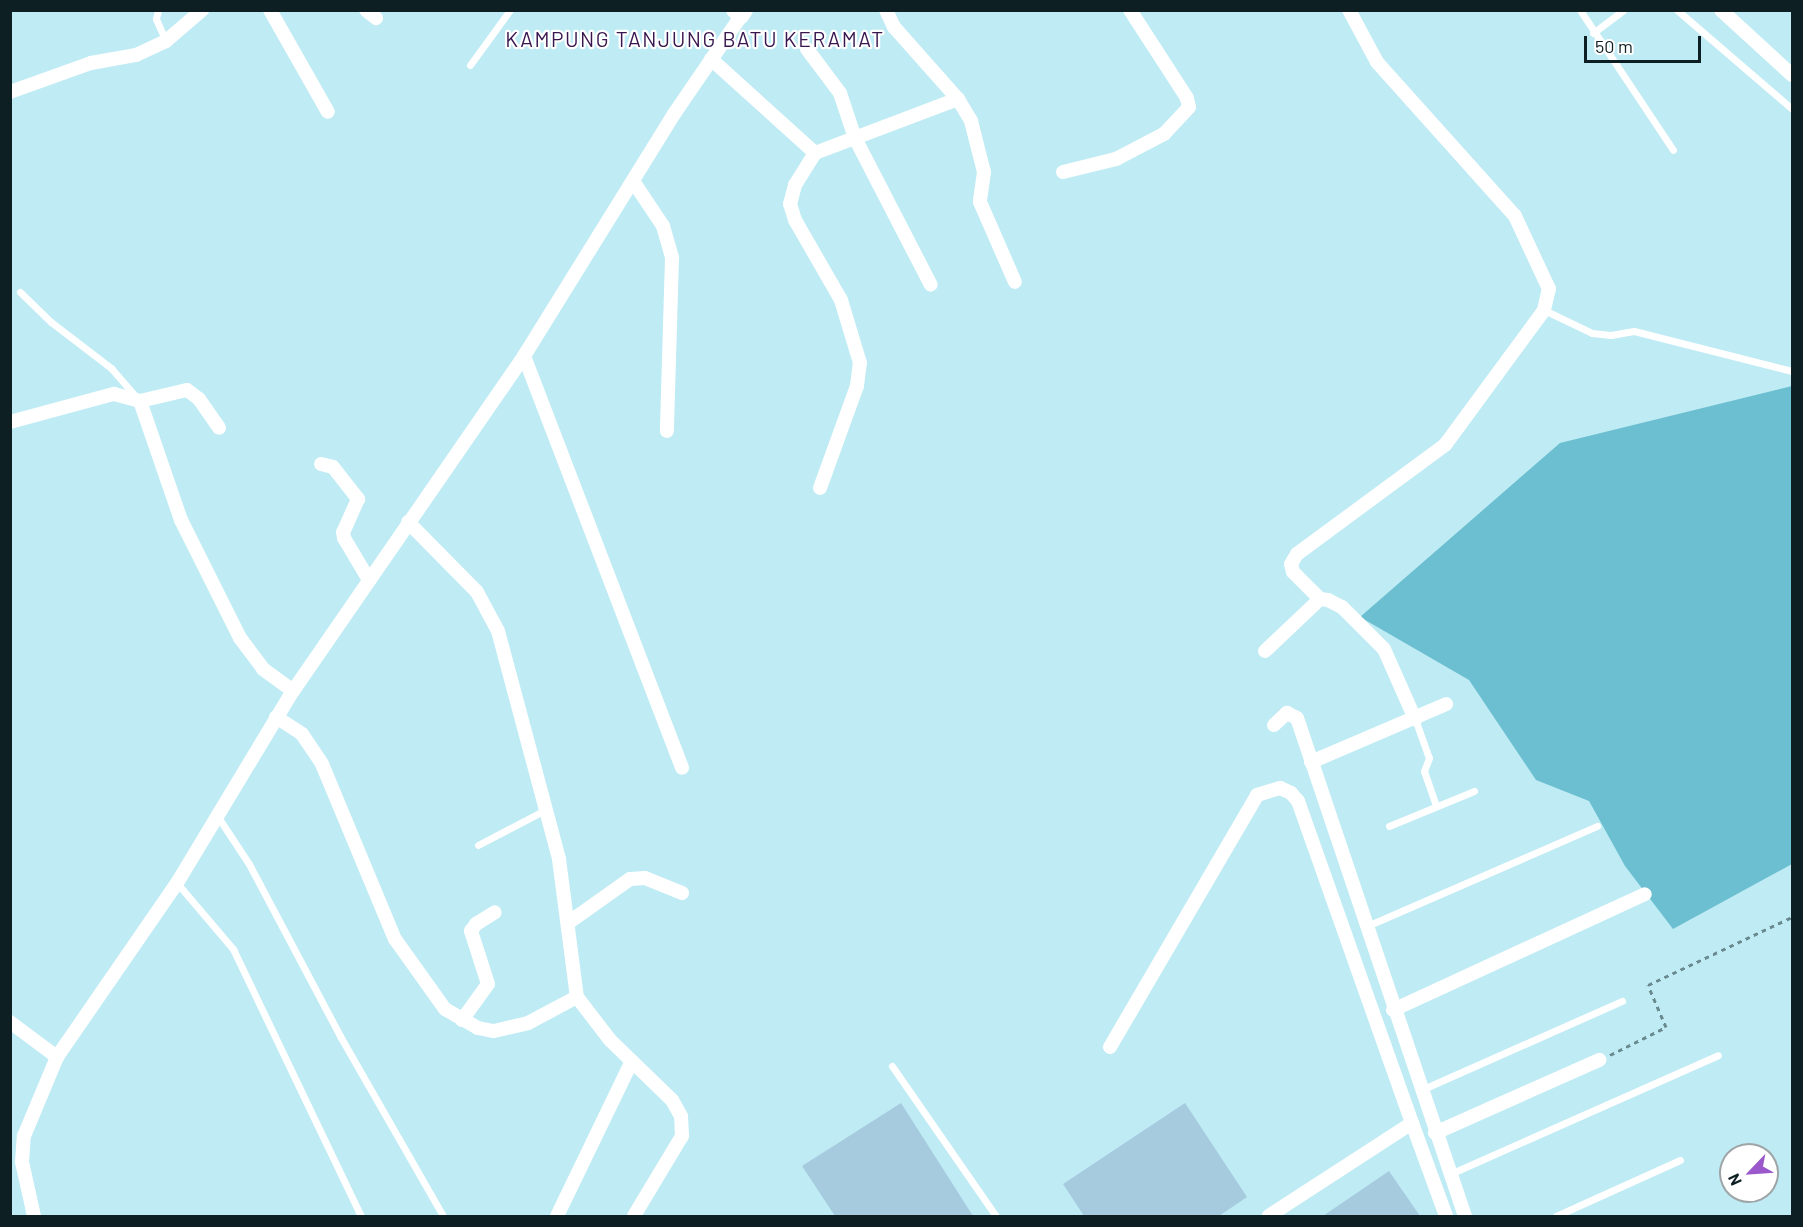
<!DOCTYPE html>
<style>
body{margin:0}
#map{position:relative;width:1803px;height:1227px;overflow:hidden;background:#beebf4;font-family:Barlow,sans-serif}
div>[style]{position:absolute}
.green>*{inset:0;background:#6cbfd0}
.building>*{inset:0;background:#a6cbdf}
.path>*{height:3px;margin-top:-1.5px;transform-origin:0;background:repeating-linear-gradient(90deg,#69898f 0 4.5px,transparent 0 9px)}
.service>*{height:7px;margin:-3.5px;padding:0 3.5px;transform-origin:3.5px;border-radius:3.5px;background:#fff}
.minor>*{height:14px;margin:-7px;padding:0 7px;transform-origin:7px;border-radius:7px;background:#fff}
.tertiary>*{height:16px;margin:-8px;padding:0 8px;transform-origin:8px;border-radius:8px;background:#fff}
span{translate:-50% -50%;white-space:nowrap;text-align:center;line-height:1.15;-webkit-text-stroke:4.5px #fff;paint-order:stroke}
.neighbourhood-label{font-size:21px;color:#38174f;letter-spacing:1.5px}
.frame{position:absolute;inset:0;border:12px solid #0e1f23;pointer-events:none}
.north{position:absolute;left:1719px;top:1143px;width:60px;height:60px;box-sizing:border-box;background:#fff;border:2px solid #9fa5a7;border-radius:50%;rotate:245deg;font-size:16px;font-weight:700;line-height:24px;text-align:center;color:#0e1f23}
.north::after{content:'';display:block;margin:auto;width:21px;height:27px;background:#9b57cc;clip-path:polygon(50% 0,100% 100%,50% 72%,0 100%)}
.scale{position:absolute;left:1584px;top:36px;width:117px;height:27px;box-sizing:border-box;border:3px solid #0e1f23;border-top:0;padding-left:8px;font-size:18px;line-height:21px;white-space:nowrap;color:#0e1f23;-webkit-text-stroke:4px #fff;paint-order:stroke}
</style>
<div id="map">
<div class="green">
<div style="clip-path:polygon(1792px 386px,1792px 864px,1673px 929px,1625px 866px,1589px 801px,1536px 780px,1469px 680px,1360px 617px,1560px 443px)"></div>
</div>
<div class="building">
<div style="clip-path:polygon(901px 1103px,973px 1216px,835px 1216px,802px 1166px)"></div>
<div style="clip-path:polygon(1185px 1103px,1247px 1197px,1219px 1216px,1084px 1216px,1063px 1184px)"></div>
<div style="clip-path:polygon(1389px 1171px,1420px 1216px,1323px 1216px)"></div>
</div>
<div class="path">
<div style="left:1610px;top:1055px;width:63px;rotate:-26.6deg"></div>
<div style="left:1666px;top:1027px;width:46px;rotate:-113.2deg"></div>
<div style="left:1648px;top:985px;width:159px;rotate:-25.3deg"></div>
</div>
<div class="service">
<div style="left:158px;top:10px;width:9px;rotate:103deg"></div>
<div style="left:156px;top:19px;width:24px;rotate:66deg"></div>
<div style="left:1580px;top:10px;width:168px;rotate:56.4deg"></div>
<div style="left:1677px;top:10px;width:152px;rotate:40.7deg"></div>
<div style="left:1593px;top:33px;width:38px;rotate:-37deg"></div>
<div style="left:470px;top:65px;width:68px;rotate:-54deg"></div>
<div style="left:20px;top:292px;width:43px;rotate:44.1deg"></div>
<div style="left:51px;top:322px;width:76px;rotate:37.5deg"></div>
<div style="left:111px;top:368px;width:38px;rotate:49deg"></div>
<div style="left:1544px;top:310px;width:53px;rotate:25.6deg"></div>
<div style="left:1592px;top:333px;width:19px;rotate:6deg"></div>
<div style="left:1611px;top:335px;width:23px;rotate:-10deg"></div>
<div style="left:1634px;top:331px;width:163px;rotate:14.2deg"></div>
<div style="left:1415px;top:719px;width:41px;rotate:70.3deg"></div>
<div style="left:1429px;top:758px;width:14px;rotate:111deg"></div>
<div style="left:1424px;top:771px;width:37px;rotate:71deg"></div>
<div style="left:218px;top:817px;width:56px;rotate:56.6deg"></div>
<div style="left:249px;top:864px;width:195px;rotate:62.1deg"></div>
<div style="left:340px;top:1036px;width:207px;rotate:60.2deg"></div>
<div style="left:1389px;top:826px;width:92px;rotate:-22.4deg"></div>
<div style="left:478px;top:845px;width:78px;rotate:-27.6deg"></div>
<div style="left:177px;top:883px;width:87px;rotate:49.7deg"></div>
<div style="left:233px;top:949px;width:296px;rotate:64.4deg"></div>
<div style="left:1367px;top:926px;width:251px;rotate:-23.5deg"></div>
<div style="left:892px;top:1066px;width:183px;rotate:55.3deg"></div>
<div style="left:1421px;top:1090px;width:220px;rotate:-23.9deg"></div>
<div style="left:1450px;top:1174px;width:293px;rotate:-23.9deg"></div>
<div style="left:1556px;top:1216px;width:136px;rotate:-24.3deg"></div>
</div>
<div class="minor">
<div style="left:270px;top:10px;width:117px;rotate:60.4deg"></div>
<div style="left:366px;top:10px;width:13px;rotate:39deg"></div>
<div style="left:886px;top:10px;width:19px;rotate:65deg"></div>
<div style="left:894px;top:27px;width:96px;rotate:48.4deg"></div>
<div style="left:958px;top:99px;width:26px;rotate:59deg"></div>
<div style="left:971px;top:121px;width:53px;rotate:75.7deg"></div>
<div style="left:984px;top:172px;width:30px;rotate:98deg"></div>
<div style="left:980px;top:202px;width:87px;rotate:66.4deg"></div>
<div style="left:1721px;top:10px;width:96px;rotate:42.5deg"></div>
<div style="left:807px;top:49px;width:55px;rotate:53.1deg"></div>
<div style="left:840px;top:93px;width:47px;rotate:71.6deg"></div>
<div style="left:855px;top:138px;width:165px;rotate:62.7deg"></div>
<div style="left:711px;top:59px;width:140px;rotate:42.1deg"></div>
<div style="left:10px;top:92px;width:86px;rotate:-19.7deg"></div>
<div style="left:91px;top:63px;width:46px;rotate:-10.1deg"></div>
<div style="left:136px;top:55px;width:33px;rotate:-25deg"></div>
<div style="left:166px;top:41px;width:48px;rotate:-40.7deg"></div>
<div style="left:1063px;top:172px;width:55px;rotate:-13.8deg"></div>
<div style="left:1116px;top:159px;width:54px;rotate:-27.5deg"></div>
<div style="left:1164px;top:134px;width:37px;rotate:-47deg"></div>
<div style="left:1189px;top:107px;width:9px;rotate:-103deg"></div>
<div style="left:1187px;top:98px;width:105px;rotate:-122.9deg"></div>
<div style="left:633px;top:181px;width:54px;rotate:56.3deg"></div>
<div style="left:663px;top:226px;width:33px;rotate:74deg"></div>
<div style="left:672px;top:258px;width:173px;rotate:91.7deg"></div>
<div style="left:524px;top:356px;width:441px;rotate:69deg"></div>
<div style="left:140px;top:401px;width:48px;rotate:-13.2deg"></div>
<div style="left:187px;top:390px;width:15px;rotate:37deg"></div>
<div style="left:199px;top:399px;width:35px;rotate:55deg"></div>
<div style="left:10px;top:422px;width:108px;rotate:-15.1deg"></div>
<div style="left:114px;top:394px;width:27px;rotate:15deg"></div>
<div style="left:140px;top:401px;width:126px;rotate:71deg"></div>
<div style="left:181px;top:520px;width:132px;rotate:63.4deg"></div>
<div style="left:240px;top:638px;width:39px;rotate:53deg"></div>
<div style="left:263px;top:669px;width:37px;rotate:36deg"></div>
<div style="left:321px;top:464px;width:12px;rotate:14deg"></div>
<div style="left:333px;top:467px;width:41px;rotate:52deg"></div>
<div style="left:358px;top:499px;width:36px;rotate:114deg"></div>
<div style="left:343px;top:532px;width:6px;rotate:81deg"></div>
<div style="left:344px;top:538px;width:49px;rotate:59.2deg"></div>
<div style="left:820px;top:488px;width:109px;rotate:-70.1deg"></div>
<div style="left:857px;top:386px;width:23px;rotate:-83deg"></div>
<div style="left:860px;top:363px;width:66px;rotate:-106.8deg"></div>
<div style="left:841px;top:300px;width:92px;rotate:-119.9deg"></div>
<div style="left:795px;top:220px;width:17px;rotate:-107deg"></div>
<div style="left:790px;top:204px;width:20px;rotate:-75deg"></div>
<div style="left:795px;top:185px;width:38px;rotate:-58deg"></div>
<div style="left:815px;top:153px;width:153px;rotate:-20.7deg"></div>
<div style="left:408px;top:522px;width:98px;rotate:45.4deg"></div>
<div style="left:477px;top:592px;width:44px;rotate:61.7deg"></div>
<div style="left:498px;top:631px;width:236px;rotate:75deg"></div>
<div style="left:559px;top:859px;width:139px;rotate:82.6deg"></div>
<div style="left:577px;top:997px;width:54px;rotate:52.5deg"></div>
<div style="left:610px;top:1040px;width:86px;rotate:44.1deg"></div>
<div style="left:672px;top:1100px;width:18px;rotate:61deg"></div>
<div style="left:681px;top:1116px;width:20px;rotate:87deg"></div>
<div style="left:682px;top:1136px;width:93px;rotate:121deg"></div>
<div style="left:1320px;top:599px;width:38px;rotate:-135deg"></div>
<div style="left:1293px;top:572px;width:8px;rotate:-104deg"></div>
<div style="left:1291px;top:564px;width:12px;rotate:-59deg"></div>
<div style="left:1297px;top:554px;width:184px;rotate:-36.4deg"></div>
<div style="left:1445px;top:445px;width:167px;rotate:-53.7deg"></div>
<div style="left:1544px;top:310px;width:22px;rotate:-77deg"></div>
<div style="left:1549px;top:289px;width:81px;rotate:-115deg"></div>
<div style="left:1515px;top:216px;width:207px;rotate:-131.9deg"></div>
<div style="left:1377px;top:62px;width:59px;rotate:-118.3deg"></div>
<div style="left:1265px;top:651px;width:76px;rotate:-43.4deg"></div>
<div style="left:1320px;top:599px;width:8px;rotate:7deg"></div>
<div style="left:1328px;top:600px;width:16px;rotate:27deg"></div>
<div style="left:1342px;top:607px;width:59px;rotate:45deg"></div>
<div style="left:1384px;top:649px;width:77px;rotate:66.1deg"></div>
<div style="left:276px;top:717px;width:31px;rotate:33deg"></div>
<div style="left:302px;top:734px;width:36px;rotate:56deg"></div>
<div style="left:322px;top:764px;width:190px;rotate:67.4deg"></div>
<div style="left:395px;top:939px;width:86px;rotate:54.5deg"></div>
<div style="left:445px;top:1009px;width:38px;rotate:30deg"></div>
<div style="left:478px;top:1028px;width:16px;rotate:11deg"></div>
<div style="left:494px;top:1031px;width:35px;rotate:-13deg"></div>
<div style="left:528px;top:1023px;width:55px;rotate:-28deg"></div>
<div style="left:1274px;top:725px;width:18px;rotate:-43deg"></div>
<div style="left:1287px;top:713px;width:11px;rotate:27deg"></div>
<div style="left:1297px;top:718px;width:526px;rotate:71.36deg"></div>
<div style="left:1311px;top:762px;width:147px;rotate:-23.2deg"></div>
<div style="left:568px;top:923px;width:76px;rotate:-35.4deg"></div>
<div style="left:630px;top:879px;width:15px;rotate:-4deg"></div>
<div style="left:645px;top:878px;width:40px;rotate:22deg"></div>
<div style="left:1393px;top:1010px;width:277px;rotate:-24.7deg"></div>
<div style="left:462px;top:1020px;width:44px;rotate:-54.2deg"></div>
<div style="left:488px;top:984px;width:56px;rotate:-107.8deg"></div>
<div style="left:471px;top:931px;width:9px;rotate:-54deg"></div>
<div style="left:476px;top:924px;width:22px;rotate:-32deg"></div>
<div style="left:10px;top:1022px;width:59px;rotate:36.7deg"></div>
<div style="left:1110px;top:1047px;width:292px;rotate:-59.7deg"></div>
<div style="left:1257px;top:795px;width:24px;rotate:-17deg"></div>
<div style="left:1280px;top:788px;width:12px;rotate:24deg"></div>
<div style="left:1291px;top:793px;width:11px;rotate:49deg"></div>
<div style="left:1298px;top:801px;width:342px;rotate:70.5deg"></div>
<div style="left:1412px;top:1123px;width:171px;rotate:147deg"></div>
<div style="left:1412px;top:1123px;width:99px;rotate:69.9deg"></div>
<div style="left:1435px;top:1133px;width:180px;rotate:-24deg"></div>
<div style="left:34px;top:1216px;width:55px;rotate:-102.5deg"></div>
<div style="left:22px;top:1162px;width:26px;rotate:-86deg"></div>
<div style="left:24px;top:1136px;width:86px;rotate:-67.3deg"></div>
<div style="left:57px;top:1057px;width:211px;rotate:-55.4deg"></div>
<div style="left:177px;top:883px;width:224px;rotate:-58.9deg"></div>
<div style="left:293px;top:691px;width:407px;rotate:-55.4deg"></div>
<div style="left:524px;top:356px;width:285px;rotate:-58.2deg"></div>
<div style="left:674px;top:114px;width:119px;rotate:-55.6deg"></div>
<div style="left:557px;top:1216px;width:172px;rotate:-64.2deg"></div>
</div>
<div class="tertiary">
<div style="left:734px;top:10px;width:9px;rotate:41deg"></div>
<div style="left:741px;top:16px;width:7px;rotate:-56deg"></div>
</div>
<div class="neighbourhood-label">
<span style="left:695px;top:39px">KAMPUNG TANJUNG BATU KERAMAT</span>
</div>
<div class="frame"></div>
<div class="north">N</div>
<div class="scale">50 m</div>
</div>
